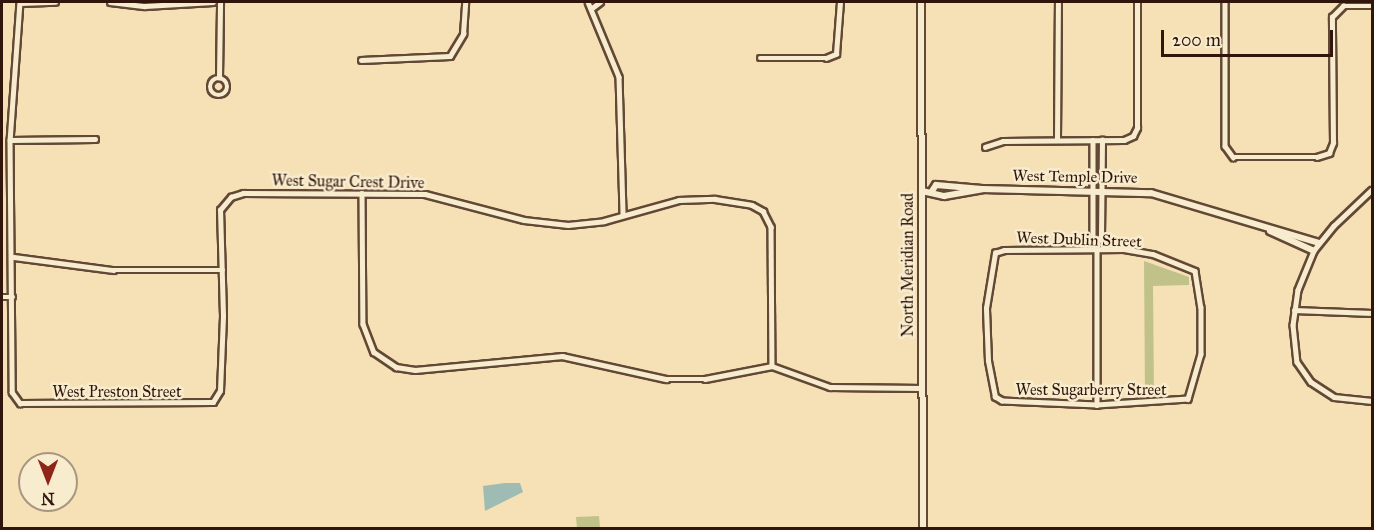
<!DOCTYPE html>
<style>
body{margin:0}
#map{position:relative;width:1374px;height:530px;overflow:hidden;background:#f5e1b5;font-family:"IM FELL Great Primer",serif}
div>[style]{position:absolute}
.green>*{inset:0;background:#c0c28a}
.water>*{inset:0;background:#9ebcb4}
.roads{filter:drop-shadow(2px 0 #624835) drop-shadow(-2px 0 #624835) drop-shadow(0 2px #624835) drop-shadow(0 -2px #624835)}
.minor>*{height:4.5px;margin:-2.25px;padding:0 2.25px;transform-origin:2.25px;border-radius:2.25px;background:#f8eccf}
.minor>.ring{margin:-2.25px;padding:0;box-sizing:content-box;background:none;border:4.5px solid #f8eccf;border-radius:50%}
.tertiary>*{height:6px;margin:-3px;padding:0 3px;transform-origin:3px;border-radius:3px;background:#f8eccf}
span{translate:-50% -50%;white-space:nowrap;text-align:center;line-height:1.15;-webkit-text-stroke:5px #f8eccf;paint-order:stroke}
.street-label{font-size:16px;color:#31150a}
.frame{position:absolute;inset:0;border:3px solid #31150a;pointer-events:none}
.north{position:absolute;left:18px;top:452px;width:60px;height:60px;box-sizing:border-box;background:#f8eccf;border:2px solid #a89680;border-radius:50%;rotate:180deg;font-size:16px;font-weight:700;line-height:24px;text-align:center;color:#31150a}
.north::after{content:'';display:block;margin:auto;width:21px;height:27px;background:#8f2418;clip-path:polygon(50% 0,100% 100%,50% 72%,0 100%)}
.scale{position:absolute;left:1161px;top:30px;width:172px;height:27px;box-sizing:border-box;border:3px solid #31150a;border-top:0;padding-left:8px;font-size:18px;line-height:21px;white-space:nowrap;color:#31150a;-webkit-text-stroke:4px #f8eccf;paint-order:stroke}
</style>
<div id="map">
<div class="green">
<div style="clip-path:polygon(1144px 261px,1189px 277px,1189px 285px,1153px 286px,1154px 396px,1145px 396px)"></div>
<div style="clip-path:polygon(599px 516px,600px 528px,577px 528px,576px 517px)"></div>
</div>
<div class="water">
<div style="clip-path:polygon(505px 483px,520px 483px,523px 492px,485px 511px,483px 486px)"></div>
</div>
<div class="roads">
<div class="minor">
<div style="left:20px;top:2px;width:138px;rotate:94.1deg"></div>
<div style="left:10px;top:140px;width:252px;rotate:89.5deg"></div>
<div style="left:12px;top:392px;width:14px;rotate:54deg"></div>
<div style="left:20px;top:403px;width:193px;rotate:-0.3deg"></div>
<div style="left:213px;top:402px;width:13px;rotate:-58deg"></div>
<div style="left:220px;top:391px;width:75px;rotate:-87.7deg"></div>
<div style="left:223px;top:316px;width:106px;rotate:-91.6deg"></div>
<div style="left:220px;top:210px;width:17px;rotate:-50deg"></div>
<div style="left:231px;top:197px;width:13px;rotate:-18deg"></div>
<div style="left:243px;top:193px;width:182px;rotate:0.3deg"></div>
<div style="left:425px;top:194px;width:102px;rotate:14.7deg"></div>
<div style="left:524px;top:220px;width:44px;rotate:6.5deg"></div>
<div style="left:568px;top:225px;width:36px;rotate:-6deg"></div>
<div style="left:604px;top:221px;width:78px;rotate:-15.6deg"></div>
<div style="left:679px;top:200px;width:36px;rotate:-2deg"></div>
<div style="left:715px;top:199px;width:37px;rotate:9deg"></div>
<div style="left:752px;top:205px;width:13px;rotate:29deg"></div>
<div style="left:763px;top:211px;width:18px;rotate:63deg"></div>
<div style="left:771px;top:227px;width:139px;rotate:89.6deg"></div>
<div style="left:110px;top:2px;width:35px;rotate:7deg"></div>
<div style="left:145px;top:6px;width:68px;rotate:-3.4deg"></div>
<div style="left:588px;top:2px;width:81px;rotate:67.5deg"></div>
<div style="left:619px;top:77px;width:138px;rotate:88.3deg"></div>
<div style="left:1225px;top:2px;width:144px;rotate:90deg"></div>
<div style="left:1225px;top:146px;width:14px;rotate:54deg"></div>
<div style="left:1233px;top:157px;width:84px"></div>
<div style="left:1317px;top:157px;width:13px;rotate:-18deg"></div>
<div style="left:1329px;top:153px;width:11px;rotate:-68deg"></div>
<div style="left:1333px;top:143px;width:126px;rotate:-90.5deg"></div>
<div style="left:1332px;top:17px;width:16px;rotate:-45deg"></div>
<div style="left:1343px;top:6px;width:29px"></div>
<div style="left:20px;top:3px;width:35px;rotate:-2deg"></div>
<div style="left:592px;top:8px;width:10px;rotate:-37deg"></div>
<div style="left:760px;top:58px;width:66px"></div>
<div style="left:826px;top:58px;width:11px;rotate:-22deg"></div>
<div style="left:836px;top:54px;width:52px;rotate:-85.6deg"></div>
<div style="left:361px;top:60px;width:89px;rotate:-2.6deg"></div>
<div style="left:450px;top:56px;width:26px;rotate:-59deg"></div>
<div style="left:463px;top:34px;width:32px;rotate:-86deg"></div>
<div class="ring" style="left:210px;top:78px;width:13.5px;height:13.5px"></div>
<div style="left:219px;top:78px;width:76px;rotate:-89.2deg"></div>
<div style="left:1057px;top:139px;width:137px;rotate:-89.6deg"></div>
<div style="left:10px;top:140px;width:85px;rotate:-0.7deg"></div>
<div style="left:1093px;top:140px;width:97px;rotate:90deg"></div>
<div style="left:1093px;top:237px;width:6px;rotate:39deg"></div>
<div style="left:1098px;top:241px;width:6px;rotate:-59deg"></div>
<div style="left:1101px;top:236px;width:96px;rotate:-89.4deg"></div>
<div style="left:985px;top:147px;width:19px;rotate:-18deg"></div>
<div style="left:1003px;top:141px;width:121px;rotate:-0.5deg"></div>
<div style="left:1124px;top:140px;width:10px;rotate:-24deg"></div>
<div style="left:1133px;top:136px;width:9px;rotate:-63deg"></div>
<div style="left:1137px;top:128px;width:126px;rotate:-90deg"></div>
<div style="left:1372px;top:190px;width:52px;rotate:136.5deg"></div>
<div style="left:1334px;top:226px;width:32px;rotate:129deg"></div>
<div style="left:1314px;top:251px;width:42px;rotate:112.3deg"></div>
<div style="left:1298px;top:290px;width:35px;rotate:98deg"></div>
<div style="left:1293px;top:325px;width:37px;rotate:84deg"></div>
<div style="left:1297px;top:362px;width:24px;rotate:55deg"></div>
<div style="left:1311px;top:382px;width:27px;rotate:33deg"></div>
<div style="left:1334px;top:397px;width:38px;rotate:6deg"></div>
<div style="left:362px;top:193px;width:131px;rotate:89.6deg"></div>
<div style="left:363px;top:324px;width:30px;rotate:69deg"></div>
<div style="left:374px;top:352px;width:27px;rotate:34deg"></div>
<div style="left:396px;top:367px;width:19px;rotate:9deg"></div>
<div style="left:415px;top:370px;width:148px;rotate:-5.4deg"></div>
<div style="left:562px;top:356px;width:107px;rotate:12.5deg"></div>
<div style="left:666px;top:379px;width:39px"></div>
<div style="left:705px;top:379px;width:68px;rotate:-11deg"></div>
<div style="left:772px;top:366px;width:62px;rotate:19.9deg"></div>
<div style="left:830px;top:387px;width:92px;rotate:0.6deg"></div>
<div style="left:1097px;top:247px;width:158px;rotate:90deg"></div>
<div style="left:1124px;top:249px;width:29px;rotate:10deg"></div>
<div style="left:1153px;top:254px;width:45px;rotate:22deg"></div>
<div style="left:1195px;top:271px;width:36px;rotate:81deg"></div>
<div style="left:1201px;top:307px;width:47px;rotate:90deg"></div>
<div style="left:1201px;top:354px;width:47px;rotate:106.1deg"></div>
<div style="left:1188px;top:399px;width:91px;rotate:176.2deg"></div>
<div style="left:1097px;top:405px;width:95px;rotate:-177.6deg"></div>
<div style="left:1002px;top:401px;width:8px;rotate:-150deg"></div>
<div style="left:995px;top:397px;width:37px;rotate:-101deg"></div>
<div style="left:988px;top:361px;width:53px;rotate:-92.2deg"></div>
<div style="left:986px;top:308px;width:56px;rotate:-80.7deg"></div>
<div style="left:995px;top:253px;width:9px;rotate:-18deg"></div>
<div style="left:1004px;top:250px;width:120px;rotate:-0.5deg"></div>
<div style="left:14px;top:257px;width:100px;rotate:7.5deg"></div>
<div style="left:113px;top:270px;width:110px"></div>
<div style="left:2px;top:297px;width:11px"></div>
<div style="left:1294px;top:310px;width:78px;rotate:2.2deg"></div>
</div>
<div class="tertiary">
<div style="left:921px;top:2px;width:526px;rotate:89.78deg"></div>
<div style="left:982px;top:189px;width:169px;rotate:1.4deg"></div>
<div style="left:1151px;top:193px;width:175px;rotate:16.6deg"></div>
<div style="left:922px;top:191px;width:23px;rotate:13deg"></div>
<div style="left:944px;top:196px;width:39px;rotate:-10deg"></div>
<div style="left:982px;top:189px;width:46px;rotate:-175deg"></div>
<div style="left:936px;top:185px;width:7px;rotate:124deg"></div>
<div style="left:1270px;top:231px;width:48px;rotate:24.4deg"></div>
</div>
</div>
<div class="street-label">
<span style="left:1075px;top:177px;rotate:1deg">West Temple Drive</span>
<span style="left:348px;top:182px;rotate:1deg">West Sugar Crest Drive</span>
<span style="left:1079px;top:240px;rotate:2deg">West Dublin Street</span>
<span style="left:908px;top:265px;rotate:-90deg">North Meridian Road</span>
<span style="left:1091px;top:390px">West Sugarberry Street</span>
<span style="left:117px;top:392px">West Preston Street</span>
</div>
<div class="frame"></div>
<div class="north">N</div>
<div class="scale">200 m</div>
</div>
